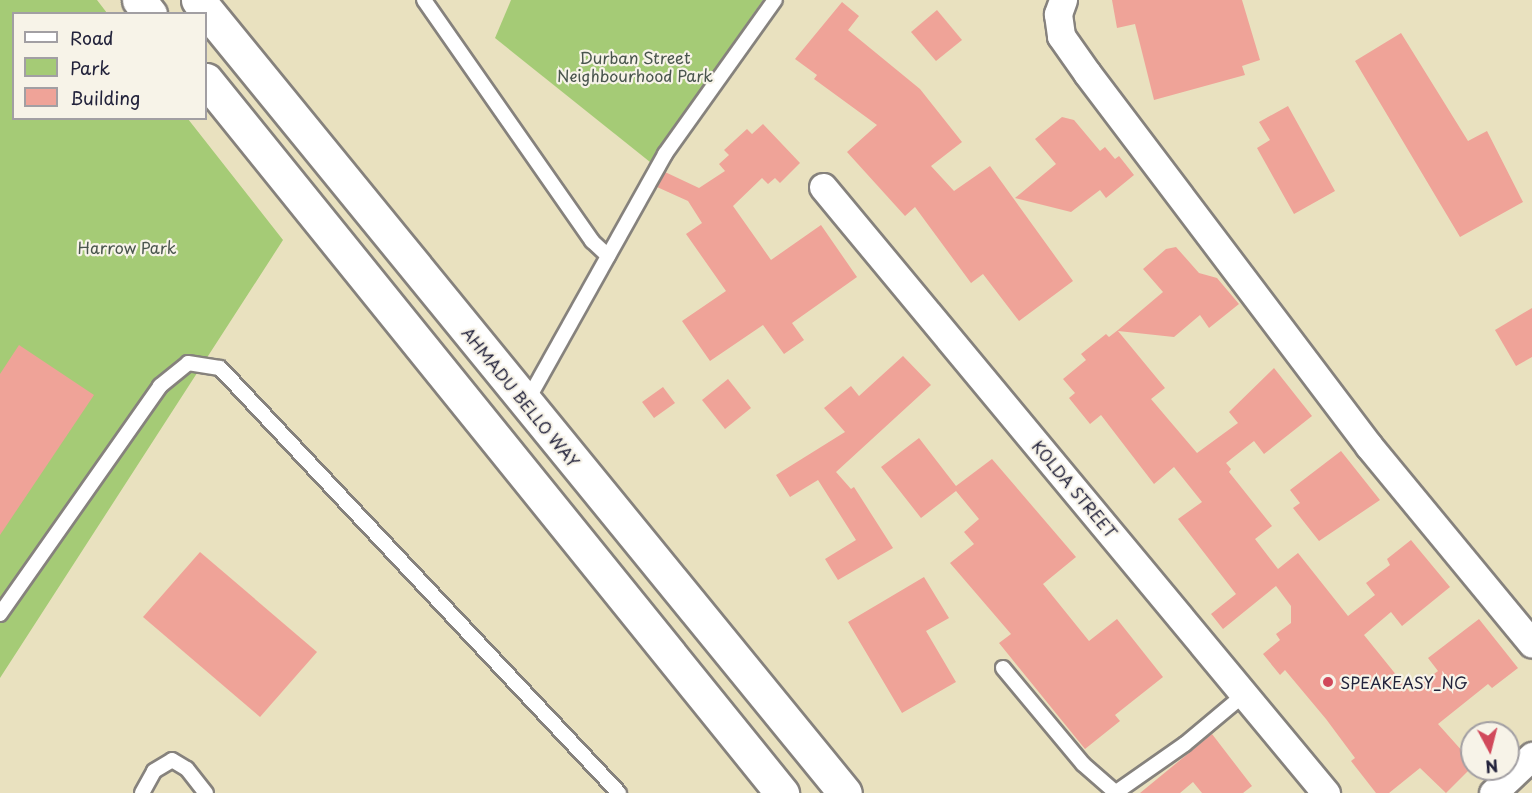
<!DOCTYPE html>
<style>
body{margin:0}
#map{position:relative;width:1532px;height:793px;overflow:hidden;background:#e9e1bf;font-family:"Playpen Sans",sans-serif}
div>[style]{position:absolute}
.green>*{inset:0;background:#a5cb76}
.building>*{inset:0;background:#efa398}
.roads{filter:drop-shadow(2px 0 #86827d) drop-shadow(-2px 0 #86827d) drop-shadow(0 2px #86827d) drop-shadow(0 -2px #86827d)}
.service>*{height:14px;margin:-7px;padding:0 7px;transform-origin:7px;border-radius:7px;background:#fff}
.minor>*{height:27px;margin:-13.5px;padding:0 13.5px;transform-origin:13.5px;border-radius:13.5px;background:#fff}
.primary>*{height:33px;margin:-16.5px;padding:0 16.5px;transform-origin:16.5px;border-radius:16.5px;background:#fff}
.dots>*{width:16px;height:16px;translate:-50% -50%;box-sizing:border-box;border:3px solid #f7f3e8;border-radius:50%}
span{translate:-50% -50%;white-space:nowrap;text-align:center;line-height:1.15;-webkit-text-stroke:4.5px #f7f3e8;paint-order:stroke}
.park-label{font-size:16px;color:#49554d}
.street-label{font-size:16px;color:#22223b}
.poi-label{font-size:16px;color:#22223b}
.left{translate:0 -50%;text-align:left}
.legend{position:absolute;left:12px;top:12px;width:195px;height:108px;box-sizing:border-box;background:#f7f3e8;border:2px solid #a29fa3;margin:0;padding:8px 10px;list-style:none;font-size:18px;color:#22223b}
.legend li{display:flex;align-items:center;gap:12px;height:30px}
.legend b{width:30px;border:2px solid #a29fa3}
.north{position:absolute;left:1460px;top:721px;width:60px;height:60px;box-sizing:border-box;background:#f7f3e8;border:2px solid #a29fa3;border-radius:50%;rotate:173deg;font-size:16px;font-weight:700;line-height:24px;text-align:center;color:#22223b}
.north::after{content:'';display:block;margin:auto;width:21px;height:27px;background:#d1495b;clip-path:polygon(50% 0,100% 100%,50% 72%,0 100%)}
</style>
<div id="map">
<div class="green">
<div style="clip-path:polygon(0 0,97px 0,107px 13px,14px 14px,14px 118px,188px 119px,283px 240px,0 678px)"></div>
<div style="clip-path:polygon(511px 0,763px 0,650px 162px,495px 38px)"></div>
</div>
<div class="building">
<div style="clip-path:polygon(1112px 0,1242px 0,1260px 60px,1242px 66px,1245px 75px,1154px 100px,1135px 24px,1117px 28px)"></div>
<div style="clip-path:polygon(842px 2px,859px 16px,848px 30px,920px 89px,962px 142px,931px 166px,954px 191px,990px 166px,1073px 281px,1019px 321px,983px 274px,971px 283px,915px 207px,905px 216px,847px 152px,877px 125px,814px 79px,817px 75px,795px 59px)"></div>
<div style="clip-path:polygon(937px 10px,962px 40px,936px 61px,911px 32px)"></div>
<div style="clip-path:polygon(1401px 33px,1468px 141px,1487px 131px,1523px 202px,1460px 237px,1355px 61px)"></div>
<div style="clip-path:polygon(1288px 106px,1335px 191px,1294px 214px,1257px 148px,1270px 140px,1259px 122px)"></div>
<div style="clip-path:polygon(1062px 117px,1074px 120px,1100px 151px,1105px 147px,1115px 159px,1119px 156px,1134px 175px,1106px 198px,1100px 190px,1071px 212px,1015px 198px,1056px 164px,1035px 139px)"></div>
<div style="clip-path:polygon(763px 124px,800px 163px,780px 183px,775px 178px,768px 184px,762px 178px,733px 206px,771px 260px,821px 225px,857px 277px,792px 323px,804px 340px,784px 354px,763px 325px,710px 361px,682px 321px,726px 291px,686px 234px,702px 223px,688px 201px,657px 187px,665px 172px,699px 188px,725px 171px,719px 164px,729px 155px,724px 150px,747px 129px,752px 134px)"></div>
<div style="clip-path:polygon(1176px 247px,1199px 273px,1217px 278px,1239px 304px,1209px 328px,1200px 315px,1174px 337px,1118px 331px,1165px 388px,1151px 399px,1197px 453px,1238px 423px,1229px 412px,1274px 368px,1312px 416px,1264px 454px,1254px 441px,1226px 463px,1231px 469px,1229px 472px,1272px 526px,1255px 539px,1278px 569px,1298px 553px,1348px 616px,1375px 595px,1366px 583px,1390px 565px,1387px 559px,1411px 540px,1450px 587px,1402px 626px,1391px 612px,1364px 635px,1410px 692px,1438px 671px,1428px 658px,1479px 619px,1518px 668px,1492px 688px,1488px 684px,1438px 724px,1472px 762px,1472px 767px,1446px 793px,1420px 768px,1389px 793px,1376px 793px,1351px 761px,1355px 758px,1326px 719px,1285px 670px,1280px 675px,1263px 654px,1280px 640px,1276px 634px,1291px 623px,1291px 606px,1276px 586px,1223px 629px,1211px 614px,1236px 594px,1178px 519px,1202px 502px,1174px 467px,1154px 484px,1101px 415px,1090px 424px,1069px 398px,1075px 393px,1063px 379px,1086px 360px,1081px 354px,1106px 334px,1109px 337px,1118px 330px,1163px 292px,1143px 269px,1166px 249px)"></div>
<div style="clip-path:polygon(1532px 308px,1532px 357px,1516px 366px,1495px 330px)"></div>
<div style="clip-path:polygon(19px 345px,94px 395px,0 535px,0 374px)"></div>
<div style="clip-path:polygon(903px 356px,931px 385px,836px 472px,851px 489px,854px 487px,893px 548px,838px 580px,825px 559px,856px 540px,818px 480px,790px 497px,776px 475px,845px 432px,824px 408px,851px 386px,859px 396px)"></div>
<div style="clip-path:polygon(728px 379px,751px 408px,725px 429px,702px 400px)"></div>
<div style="clip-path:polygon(663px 387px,675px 403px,654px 418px,642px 402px)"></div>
<div style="clip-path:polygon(919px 438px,956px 486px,992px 459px,1076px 557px,1043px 584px,1089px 641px,1117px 619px,1163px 677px,1115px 715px,1120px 721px,1085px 749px,999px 643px,1011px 634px,950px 563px,974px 544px,964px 532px,979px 519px,956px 491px,921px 518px,881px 467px)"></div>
<div style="clip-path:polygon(1341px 451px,1380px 500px,1319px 541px,1293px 508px,1300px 503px,1290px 490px)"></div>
<div style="clip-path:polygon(200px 552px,317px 652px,260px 717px,143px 617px)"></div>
<div style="clip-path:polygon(924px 577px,949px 618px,926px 631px,956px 682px,902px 713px,848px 622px)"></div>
<div style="clip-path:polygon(1212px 734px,1252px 786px,1243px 793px,1202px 793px,1193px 782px,1180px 793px,1140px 793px)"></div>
</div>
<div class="roads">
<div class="service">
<div style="left:424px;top:0;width:294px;rotate:55.1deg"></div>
<div style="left:592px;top:241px;width:22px;rotate:43deg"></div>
<div style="left:526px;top:403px;width:285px;rotate:-60.8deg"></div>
<div style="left:665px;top:154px;width:189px;rotate:-54.5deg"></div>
<div style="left:0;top:614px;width:279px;rotate:-54.9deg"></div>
<div style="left:160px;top:386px;width:36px;rotate:-39deg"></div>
<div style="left:188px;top:363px;width:32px;rotate:9deg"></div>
<div style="left:220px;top:368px;width:583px;rotate:46.81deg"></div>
<div style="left:1003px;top:668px;width:125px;rotate:50.2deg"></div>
<div style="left:1083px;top:764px;width:41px;rotate:41.1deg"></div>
<div style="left:142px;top:793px;width:25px;rotate:-61deg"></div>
<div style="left:154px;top:771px;width:21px;rotate:-31deg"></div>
<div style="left:172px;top:760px;width:17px;rotate:31deg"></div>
<div style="left:187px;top:769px;width:31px;rotate:52deg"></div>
<div style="left:1115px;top:793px;width:85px;rotate:-35deg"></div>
<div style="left:1185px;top:744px;width:80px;rotate:-39.9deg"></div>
</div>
<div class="minor">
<div style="left:1063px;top:0;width:15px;rotate:110deg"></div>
<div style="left:1058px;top:14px;width:22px;rotate:82deg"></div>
<div style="left:1061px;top:36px;width:45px;rotate:54.9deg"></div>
<div style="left:1087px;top:73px;width:468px;rotate:52.9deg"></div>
<div style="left:1369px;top:446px;width:256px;rotate:50.5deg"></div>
<div style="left:823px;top:187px;width:788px;rotate:50.31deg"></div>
<div style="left:1493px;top:793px;width:54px;rotate:-43.5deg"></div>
</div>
<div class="primary">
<div style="left:139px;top:0;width:18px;rotate:52deg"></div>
<div style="left:198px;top:0;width:1023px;rotate:50.79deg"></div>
<div style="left:206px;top:80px;width:917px;rotate:51.07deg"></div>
</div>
</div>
<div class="dots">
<div style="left:1328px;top:682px;background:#d1495b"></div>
</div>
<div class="park-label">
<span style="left:635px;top:66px">Durban Street<br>Neighbourhood Park</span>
<span style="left:127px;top:247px">Harrow Park</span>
</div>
<div class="street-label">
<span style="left:521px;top:397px;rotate:51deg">AHMADU BELLO WAY</span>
<span style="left:1075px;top:489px;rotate:50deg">KOLDA STREET</span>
</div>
<div class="poi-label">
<span class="left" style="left:1340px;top:682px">SPEAKEASY_NG</span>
</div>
<ul class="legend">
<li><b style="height:8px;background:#fff"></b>Road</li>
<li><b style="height:16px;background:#a5cb76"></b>Park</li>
<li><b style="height:16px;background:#efa398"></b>Building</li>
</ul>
<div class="north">N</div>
</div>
